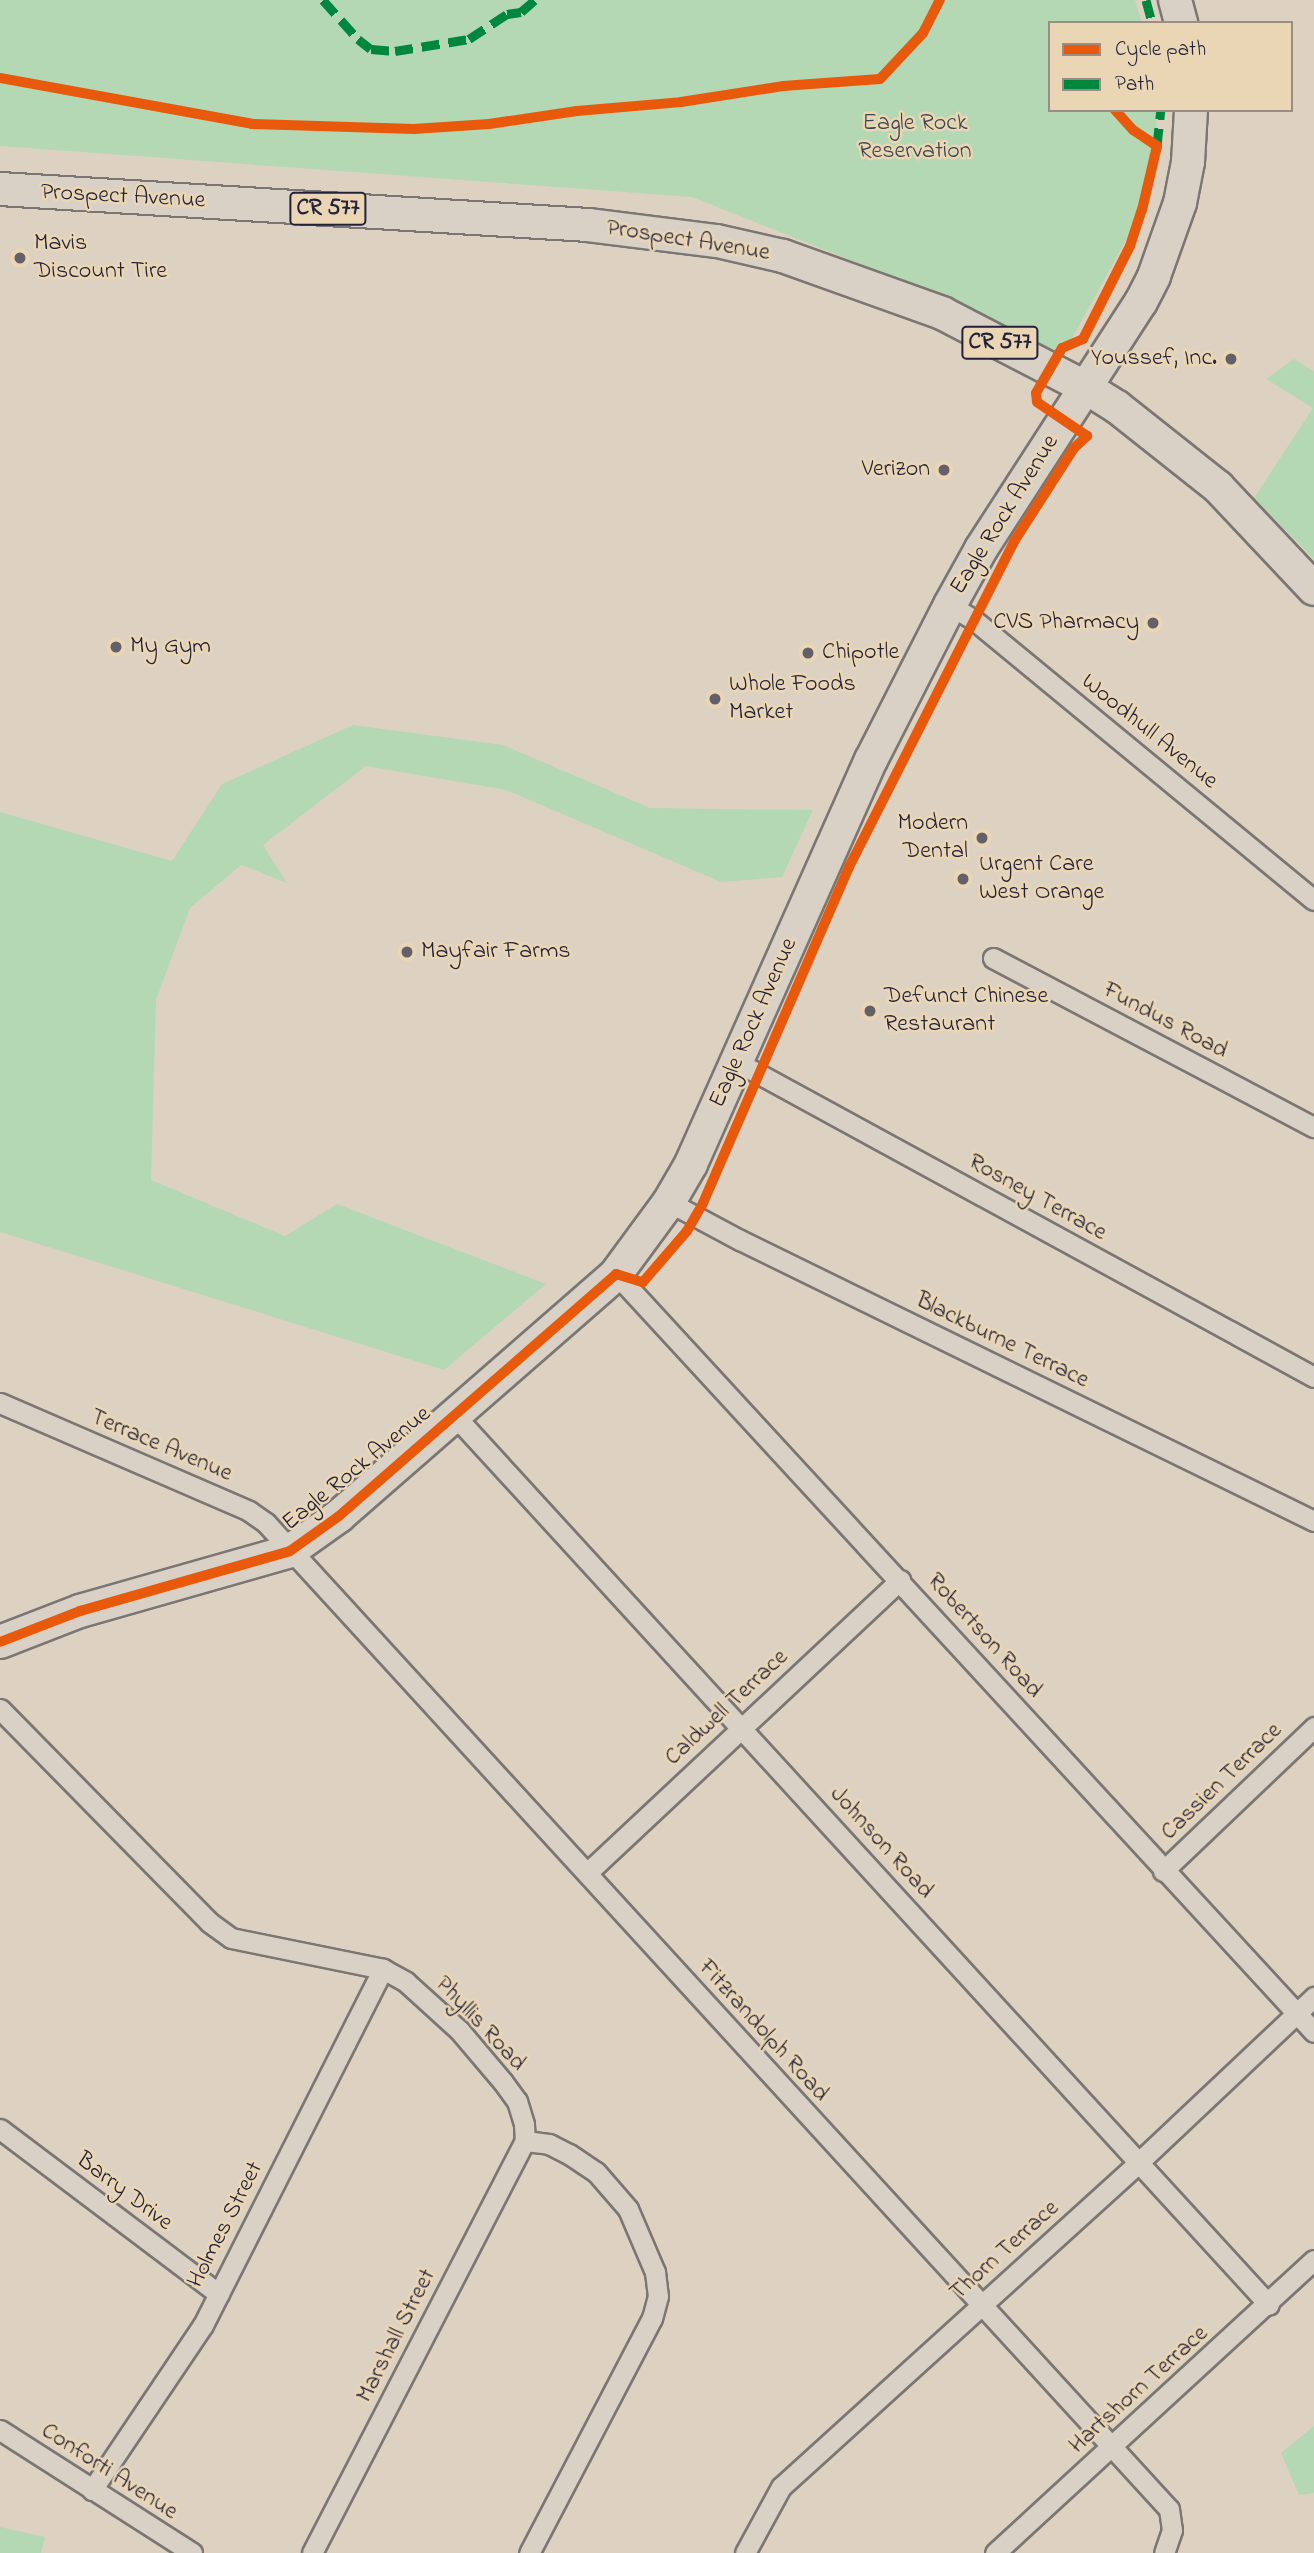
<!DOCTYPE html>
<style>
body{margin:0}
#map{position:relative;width:1314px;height:2553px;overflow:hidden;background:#ddd2c1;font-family:"Indie Flower",sans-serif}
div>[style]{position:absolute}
.green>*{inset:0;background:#b4d7b4}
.roads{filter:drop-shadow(2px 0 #7b7673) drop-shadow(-2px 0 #7b7673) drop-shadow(0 2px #7b7673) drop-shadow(0 -2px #7b7673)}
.minor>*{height:19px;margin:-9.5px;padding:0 9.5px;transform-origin:9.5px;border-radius:9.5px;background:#d9d1c5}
.primary>*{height:32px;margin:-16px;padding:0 16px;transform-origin:16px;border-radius:16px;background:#d9d1c5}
.quiet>*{height:9px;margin-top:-4.5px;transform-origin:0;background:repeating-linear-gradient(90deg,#00873e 0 18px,transparent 0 27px)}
.cycleway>*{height:10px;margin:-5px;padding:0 5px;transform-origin:5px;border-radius:5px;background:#e8590c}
.dots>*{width:19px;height:19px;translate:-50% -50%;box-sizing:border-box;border:4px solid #ead6b4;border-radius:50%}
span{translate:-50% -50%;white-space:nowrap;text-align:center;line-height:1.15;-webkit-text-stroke:5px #ead6b4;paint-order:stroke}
.shield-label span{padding:2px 5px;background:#ead6b4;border:2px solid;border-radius:5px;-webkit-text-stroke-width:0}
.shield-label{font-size:23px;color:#22223b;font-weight:700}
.park-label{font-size:24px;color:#394751}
.street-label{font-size:24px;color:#22223b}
.poi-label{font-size:24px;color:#22223b}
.left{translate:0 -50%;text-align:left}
.right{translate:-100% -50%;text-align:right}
.legend{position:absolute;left:1048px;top:21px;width:245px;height:91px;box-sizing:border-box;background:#ead6b4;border:2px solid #9a8e84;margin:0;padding:9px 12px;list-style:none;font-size:21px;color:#22223b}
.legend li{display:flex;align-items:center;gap:14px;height:35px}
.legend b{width:35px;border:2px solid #9a8e84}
</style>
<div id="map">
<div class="green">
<div style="clip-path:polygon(0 0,1135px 0,1142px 23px,1050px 23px,1050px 110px,1156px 110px,1157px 146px,1130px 233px,1054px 371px,883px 273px,692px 197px,0 146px)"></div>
<div style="clip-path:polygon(1294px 359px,1314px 371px,1314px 559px,1254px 498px,1313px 408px,1266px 379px)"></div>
<div style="clip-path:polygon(353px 725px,503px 745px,650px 808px,813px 810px,782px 877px,721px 882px,506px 790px,366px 766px,263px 845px,287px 883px,241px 865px,190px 908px,156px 1000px,151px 1180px,285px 1236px,337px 1204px,546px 1284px,444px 1370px,0 1232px,0 812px,172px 861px,222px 784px)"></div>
<div style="clip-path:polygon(1314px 2426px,1314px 2493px,1299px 2495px,1281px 2453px)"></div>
<div style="clip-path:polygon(0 2527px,45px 2537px,41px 2553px,0 2553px)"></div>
</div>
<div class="roads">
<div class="minor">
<div style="left:950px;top:605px;width:28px;rotate:32deg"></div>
<div style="left:974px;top:620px;width:440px;rotate:39.5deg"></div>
<div style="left:993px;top:958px;width:363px;rotate:27.8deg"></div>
<div style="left:737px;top:1062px;width:657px;rotate:28.63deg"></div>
<div style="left:669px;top:1202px;width:81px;rotate:28.2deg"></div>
<div style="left:740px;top:1240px;width:639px;rotate:26.08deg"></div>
<div style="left:616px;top:1274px;width:1030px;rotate:47.36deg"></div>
<div style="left:0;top:1403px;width:271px;rotate:23.4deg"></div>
<div style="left:249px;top:1511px;width:21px;rotate:35deg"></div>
<div style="left:266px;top:1523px;width:1337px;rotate:47.52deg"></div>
<div style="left:1169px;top:2509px;width:21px;rotate:82deg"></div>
<div style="left:1172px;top:2530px;width:24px;rotate:109deg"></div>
<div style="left:455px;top:1416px;width:1205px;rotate:47.52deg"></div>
<div style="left:0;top:1709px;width:298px;rotate:45.5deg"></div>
<div style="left:209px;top:1922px;width:27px;rotate:36deg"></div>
<div style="left:231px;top:1938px;width:155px;rotate:11.5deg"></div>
<div style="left:383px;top:1969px;width:26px;rotate:29deg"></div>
<div style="left:406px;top:1982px;width:72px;rotate:42.2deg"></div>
<div style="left:459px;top:2030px;width:68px;rotate:49.8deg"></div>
<div style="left:503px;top:2082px;width:24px;rotate:54deg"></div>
<div style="left:517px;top:2101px;width:24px;rotate:73deg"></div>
<div style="left:524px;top:2124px;width:17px;rotate:87deg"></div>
<div style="left:1163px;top:1871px;width:209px;rotate:-43.6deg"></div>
<div style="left:587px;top:1873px;width:429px;rotate:-43.1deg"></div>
<div style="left:0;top:2129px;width:274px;rotate:37deg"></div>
<div style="left:525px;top:2141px;width:24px;rotate:7deg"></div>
<div style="left:549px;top:2144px;width:22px;rotate:27deg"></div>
<div style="left:569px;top:2154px;width:32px;rotate:34deg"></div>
<div style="left:596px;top:2172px;width:49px;rotate:49.1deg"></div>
<div style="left:628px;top:2209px;width:69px;rotate:66.8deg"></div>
<div style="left:655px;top:2272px;width:24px;rotate:83deg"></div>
<div style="left:658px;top:2296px;width:23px;rotate:105deg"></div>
<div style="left:652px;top:2318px;width:265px;rotate:117.6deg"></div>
<div style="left:0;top:2430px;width:228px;rotate:32.6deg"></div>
<div style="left:92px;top:2490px;width:199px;rotate:-56.1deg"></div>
<div style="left:203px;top:2325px;width:399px;rotate:-63.2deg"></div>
<div style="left:312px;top:2553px;width:464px;rotate:-62.7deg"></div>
<div style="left:745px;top:2553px;width:75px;rotate:-61.4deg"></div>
<div style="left:781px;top:2487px;width:484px;rotate:-42.2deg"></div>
<div style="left:1139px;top:2162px;width:241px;rotate:-43.3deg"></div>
<div style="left:995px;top:2553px;width:433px;rotate:-42.6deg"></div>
</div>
<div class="primary">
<div style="left:1175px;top:0;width:24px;rotate:75deg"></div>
<div style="left:0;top:189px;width:589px;rotate:3.5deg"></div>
<div style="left:588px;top:225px;width:130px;rotate:7.1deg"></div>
<div style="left:717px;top:241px;width:68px;rotate:12.8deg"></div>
<div style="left:783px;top:256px;width:169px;rotate:19.7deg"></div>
<div style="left:942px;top:313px;width:161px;rotate:27.4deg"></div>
<div style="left:1085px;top:387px;width:38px;rotate:32deg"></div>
<div style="left:1117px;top:407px;width:129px;rotate:38.4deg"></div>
<div style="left:1218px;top:487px;width:140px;rotate:46.7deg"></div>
<div style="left:0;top:1642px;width:86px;rotate:-21.2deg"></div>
<div style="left:80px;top:1611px;width:218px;rotate:-15.9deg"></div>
<div style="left:290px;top:1551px;width:60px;rotate:-35.5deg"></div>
<div style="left:339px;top:1516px;width:368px;rotate:-41.1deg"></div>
<div style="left:616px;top:1274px;width:89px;rotate:-53.6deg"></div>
<div style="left:669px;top:1202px;width:44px;rotate:-59.9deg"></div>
<div style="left:691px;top:1164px;width:442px;rotate:-66deg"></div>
<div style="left:871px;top:760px;width:174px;rotate:-63deg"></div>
<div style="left:950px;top:605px;width:64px;rotate:-61deg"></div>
<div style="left:981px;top:549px;width:294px;rotate:-57.1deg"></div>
<div style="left:1141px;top:302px;width:29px;rotate:-63deg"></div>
<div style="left:1154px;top:276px;width:77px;rotate:-70.4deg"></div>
<div style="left:1180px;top:203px;width:42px;rotate:-79deg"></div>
<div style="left:1188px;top:162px;width:52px;rotate:-86.7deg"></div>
</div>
</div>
<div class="quiet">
<div style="left:323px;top:0;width:52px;rotate:48.1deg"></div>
<div style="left:358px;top:39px;width:16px;rotate:38deg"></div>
<div style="left:371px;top:49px;width:24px;rotate:5deg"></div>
<div style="left:395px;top:51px;width:75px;rotate:-9.2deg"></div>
<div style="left:469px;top:39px;width:45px;rotate:-33.3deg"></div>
<div style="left:507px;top:14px;width:14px;rotate:-8deg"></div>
<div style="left:521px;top:12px;width:18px;rotate:-41deg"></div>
<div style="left:1146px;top:0;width:24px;rotate:75deg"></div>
<div style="left:1157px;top:146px;width:36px;rotate:-84deg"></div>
</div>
<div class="cycleway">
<div style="left:0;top:78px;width:256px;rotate:10.3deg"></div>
<div style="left:252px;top:124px;width:162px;rotate:1.8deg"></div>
<div style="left:414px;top:129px;width:75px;rotate:-3.8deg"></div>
<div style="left:489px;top:124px;width:89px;rotate:-8.4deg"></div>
<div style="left:577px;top:111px;width:104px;rotate:-4.9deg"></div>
<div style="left:681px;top:102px;width:103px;rotate:-8.9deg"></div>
<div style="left:783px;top:86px;width:97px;rotate:-4.1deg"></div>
<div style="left:880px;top:79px;width:63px;rotate:-46.9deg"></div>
<div style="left:923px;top:33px;width:37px;rotate:-63deg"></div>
<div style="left:0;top:1642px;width:86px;rotate:-21.2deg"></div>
<div style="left:80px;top:1611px;width:218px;rotate:-15.9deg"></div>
<div style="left:290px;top:1551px;width:60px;rotate:-35.5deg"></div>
<div style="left:339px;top:1516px;width:368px;rotate:-41.1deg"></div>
<div style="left:616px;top:1274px;width:28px;rotate:17deg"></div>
<div style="left:643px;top:1282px;width:67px;rotate:-49.2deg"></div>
<div style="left:687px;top:1231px;width:32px;rotate:-60deg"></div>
<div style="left:703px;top:1203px;width:366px;rotate:-66.5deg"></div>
<div style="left:849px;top:867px;width:367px;rotate:-63.1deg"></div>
<div style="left:1015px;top:540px;width:109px;rotate:-57.3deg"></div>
<div style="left:1074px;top:448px;width:18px;rotate:-43deg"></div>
<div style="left:1087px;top:436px;width:60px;rotate:-145.8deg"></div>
<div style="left:1037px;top:402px;width:9px;rotate:-96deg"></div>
<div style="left:1036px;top:393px;width:52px;rotate:-60deg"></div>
<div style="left:1062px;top:348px;width:23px;rotate:-23deg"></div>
<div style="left:1083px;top:339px;width:104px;rotate:-63.2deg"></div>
<div style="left:1130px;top:246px;width:38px;rotate:-72deg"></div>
<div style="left:1142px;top:210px;width:66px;rotate:-76.8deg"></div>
<div style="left:1157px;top:146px;width:29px;rotate:-146deg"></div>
<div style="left:1133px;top:130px;width:27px;rotate:-132deg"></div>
</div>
<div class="dots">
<div style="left:20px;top:258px;background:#63606a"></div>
<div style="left:1231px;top:359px;background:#63606a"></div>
<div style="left:944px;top:470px;background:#63606a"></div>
<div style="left:1153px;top:623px;background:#63606a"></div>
<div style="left:116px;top:647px;background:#63606a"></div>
<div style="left:808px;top:653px;background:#63606a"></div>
<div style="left:715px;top:699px;background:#63606a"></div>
<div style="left:982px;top:838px;background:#63606a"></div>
<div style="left:963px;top:879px;background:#63606a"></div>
<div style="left:407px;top:952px;background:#63606a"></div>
<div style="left:870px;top:1011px;background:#63606a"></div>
</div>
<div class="shield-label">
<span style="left:328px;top:209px">CR 577</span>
<span style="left:1000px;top:343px">CR 577</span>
</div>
<div class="park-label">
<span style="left:915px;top:138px">Eagle Rock<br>Reservation</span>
</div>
<div class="street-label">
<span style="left:123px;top:197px;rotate:3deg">Prospect Avenue</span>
<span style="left:688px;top:241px;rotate:9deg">Prospect Avenue</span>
<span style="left:1005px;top:515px;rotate:-58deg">Eagle Rock Avenue</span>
<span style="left:1149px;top:732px;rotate:39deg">Woodhull Avenue</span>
<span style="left:1165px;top:1021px;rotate:28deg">Fundus Road</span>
<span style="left:754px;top:1023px;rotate:-66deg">Eagle Rock Avenue</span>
<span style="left:1037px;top:1198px;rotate:29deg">Rosney Terrace</span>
<span style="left:1002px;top:1341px;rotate:26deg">Blackburne Terrace</span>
<span style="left:161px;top:1446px;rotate:23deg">Terrace Avenue</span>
<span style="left:357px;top:1469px;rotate:-39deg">Eagle Rock Avenue</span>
<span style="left:984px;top:1636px;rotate:48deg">Robertson Road</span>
<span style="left:727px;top:1708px;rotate:-43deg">Caldwell Terrace</span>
<span style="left:1222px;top:1782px;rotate:-44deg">Cassien Terrace</span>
<span style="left:881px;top:1843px;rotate:48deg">Johnson Road</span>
<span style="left:480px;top:2024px;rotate:47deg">Phyllis Road</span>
<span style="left:763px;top:2031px;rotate:48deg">Fitzrandolph Road</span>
<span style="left:124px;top:2192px;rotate:37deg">Barry Drive</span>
<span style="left:226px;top:2225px;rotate:-63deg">Holmes Street</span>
<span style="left:1005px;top:2251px;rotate:-42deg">Thorn Terrace</span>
<span style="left:397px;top:2336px;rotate:-63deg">Marshall Street</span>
<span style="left:1139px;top:2390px;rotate:-42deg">Hartshorn Terrace</span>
<span style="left:109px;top:2472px;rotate:33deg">Conforti Avenue</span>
</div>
<div class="poi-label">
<span class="left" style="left:34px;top:258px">Mavis<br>Discount Tire</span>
<span class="right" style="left:1217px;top:359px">Youssef, Inc.</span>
<span class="right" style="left:930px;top:470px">Verizon</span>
<span class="right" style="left:1139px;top:623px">CVS Pharmacy</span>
<span class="left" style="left:130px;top:647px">My Gym</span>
<span class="left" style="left:822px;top:653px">Chipotle</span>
<span class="left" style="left:729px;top:699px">Whole Foods<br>Market</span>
<span class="right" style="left:968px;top:838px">Modern<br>Dental</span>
<span class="left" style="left:979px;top:879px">Urgent Care<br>West Orange</span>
<span class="left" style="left:421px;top:952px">Mayfair Farms</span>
<span class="left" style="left:884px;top:1011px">Defunct Chinese<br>Restaurant</span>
</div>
<ul class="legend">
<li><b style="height:9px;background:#e8590c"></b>Cycle path</li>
<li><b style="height:9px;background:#00873e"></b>Path</li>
</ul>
</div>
